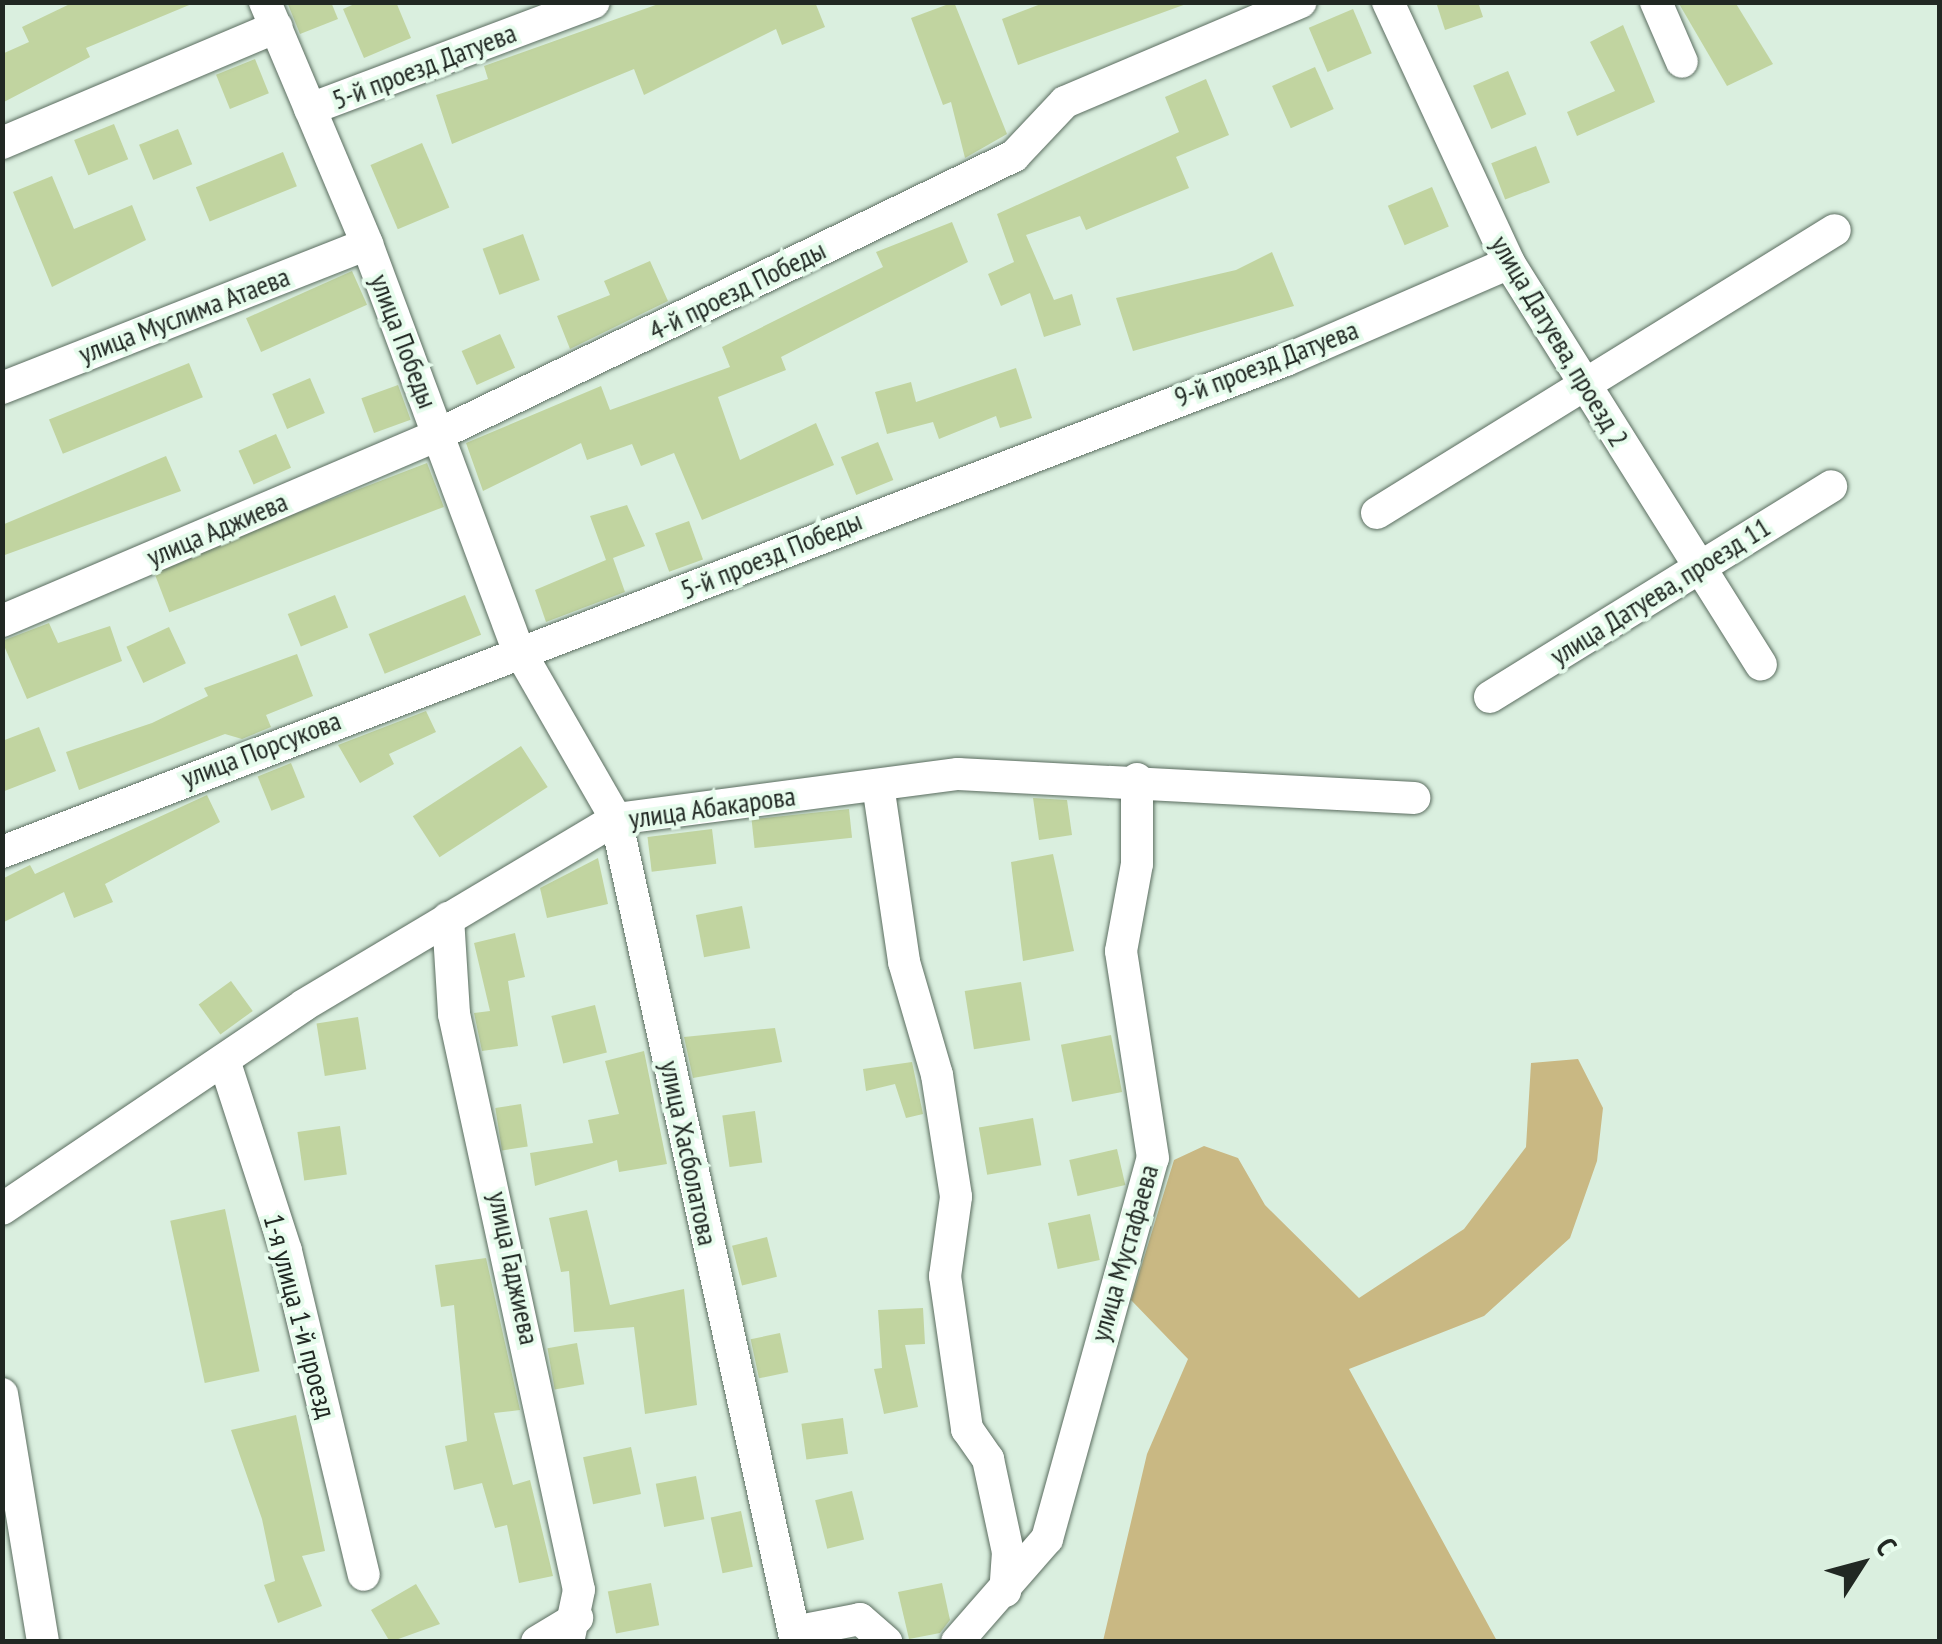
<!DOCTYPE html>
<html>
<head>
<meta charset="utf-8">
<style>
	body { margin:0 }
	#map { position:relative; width:1942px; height:1644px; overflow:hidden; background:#daefdf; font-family:"PT Sans Narrow",sans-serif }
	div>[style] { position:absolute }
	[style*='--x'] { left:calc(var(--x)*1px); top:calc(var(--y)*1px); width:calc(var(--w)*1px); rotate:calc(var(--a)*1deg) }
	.forest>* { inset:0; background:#c9b883 }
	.building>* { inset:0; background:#c1d4a0; transform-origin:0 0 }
	.roads { filter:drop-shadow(0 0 2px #5b6d60) drop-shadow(0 0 2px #5b6d60) }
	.minor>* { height:32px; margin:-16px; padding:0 16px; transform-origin:16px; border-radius:16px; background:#fff }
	span { translate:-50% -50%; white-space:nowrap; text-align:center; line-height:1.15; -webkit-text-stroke:8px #e7fced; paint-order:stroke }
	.street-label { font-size:28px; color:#212823 }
	.frame { position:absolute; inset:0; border:5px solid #212823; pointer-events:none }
	.north { position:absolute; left:1812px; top:1514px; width:100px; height:100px; -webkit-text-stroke:8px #e7fced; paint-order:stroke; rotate:54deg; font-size:28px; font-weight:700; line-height:40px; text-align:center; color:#212823 }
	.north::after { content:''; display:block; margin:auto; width:35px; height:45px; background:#212823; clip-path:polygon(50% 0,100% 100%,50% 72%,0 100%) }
</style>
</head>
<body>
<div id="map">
	<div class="forest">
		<i style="clip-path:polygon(1578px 1059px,1603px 1108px,1597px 1161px,1570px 1238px,1484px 1316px,1349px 1369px,1497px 1641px,1103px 1641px,1147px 1454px,1188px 1359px,1131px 1300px,1174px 1160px,1204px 1146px,1238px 1158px,1265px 1205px,1359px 1298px,1464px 1229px,1526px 1147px,1531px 1063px)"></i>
	</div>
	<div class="building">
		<i style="clip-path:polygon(74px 2px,194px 3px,86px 48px,90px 57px,2px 103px,2px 54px,29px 42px,22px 27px)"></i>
		<i style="clip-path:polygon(287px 2px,331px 2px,338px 19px,300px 34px)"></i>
		<i style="clip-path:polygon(359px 2px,396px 2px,411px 38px,364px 58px,343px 9px)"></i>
		<i style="clip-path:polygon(664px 2px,815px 2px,825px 27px,782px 45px,776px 29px,644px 95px,634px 69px,452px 144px,436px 95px,488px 79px,484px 66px)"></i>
		<i style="clip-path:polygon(954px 2px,1007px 134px,965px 158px,951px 102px,943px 105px,911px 18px)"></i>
		<i style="clip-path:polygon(1046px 2px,1188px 2px,1189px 3px,1018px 65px,1002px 19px)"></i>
		<i style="clip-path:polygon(1436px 2px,1478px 2px,1483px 17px,1445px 30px)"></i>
		<i style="clip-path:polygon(1678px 2px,1735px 2px,1773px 64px,1727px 86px)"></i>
		<i style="left:1353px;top:9px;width:48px;height:48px;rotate:67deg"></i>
		<i style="clip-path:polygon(1623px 25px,1655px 102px,1577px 136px,1567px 112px,1615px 91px,1590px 42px)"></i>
		<i style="left:255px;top:59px;width:37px;height:42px;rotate:68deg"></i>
		<i style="left:1315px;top:67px;width:46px;height:47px;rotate:66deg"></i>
		<i style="left:1508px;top:71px;width:47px;height:38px;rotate:67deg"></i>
		<i style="clip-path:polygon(1206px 79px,1229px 135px,1176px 157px,1189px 188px,1086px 230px,1080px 216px,1026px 235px,1054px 300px,1072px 294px,1081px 325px,1044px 337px,1030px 293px,1001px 306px,988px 274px,1014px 262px,997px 214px,1179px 132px,1165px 97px)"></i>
		<i style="left:114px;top:124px;width:38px;height:43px;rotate:68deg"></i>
		<i style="left:178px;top:129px;width:38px;height:42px;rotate:68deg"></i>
		<i style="left:422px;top:143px;width:70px;height:56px;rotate:67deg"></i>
		<i style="left:1536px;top:146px;width:39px;height:48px;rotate:69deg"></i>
		<i style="left:283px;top:152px;width:37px;height:94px;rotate:68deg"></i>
		<i style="clip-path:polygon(52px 176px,74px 229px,132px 205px,146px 240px,52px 287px,13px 192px)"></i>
		<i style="left:1432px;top:187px;width:43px;height:48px;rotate:67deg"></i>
		<i style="clip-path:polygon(952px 222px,968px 262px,781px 357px,786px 370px,718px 397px,740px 460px,816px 423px,834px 465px,702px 520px,674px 453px,641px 466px,632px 444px,587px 460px,581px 443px,483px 491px,466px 443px,601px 386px,610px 410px,730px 367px,722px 347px,883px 267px,876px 252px)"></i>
		<i style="left:523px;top:234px;width:49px;height:43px;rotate:70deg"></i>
		<i style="clip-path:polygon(1272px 252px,1294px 306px,1133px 351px,1116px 298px,1236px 270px)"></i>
		<i style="clip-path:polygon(650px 261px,668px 301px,570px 349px,557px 316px,610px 295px,604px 281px)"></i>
		<i style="left:352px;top:271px;width:37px;height:116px;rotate:66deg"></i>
		<i style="left:500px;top:334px;width:37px;height:42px;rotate:66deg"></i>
		<i style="left:189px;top:363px;width:37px;height:151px;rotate:68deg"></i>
		<i style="clip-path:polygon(1016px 368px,1032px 418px,1000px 428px,996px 416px,939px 439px,933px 422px,887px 434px,875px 392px,911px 382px,916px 402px)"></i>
		<i style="left:310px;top:378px;width:38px;height:41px;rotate:67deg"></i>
		<i style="left:398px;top:385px;width:37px;height:39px;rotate:70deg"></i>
		<i style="left:276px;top:434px;width:37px;height:41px;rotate:66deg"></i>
		<i style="left:878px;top:442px;width:41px;height:40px;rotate:68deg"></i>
		<i style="clip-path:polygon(166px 456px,181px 491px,2px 556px,2px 525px)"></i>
		<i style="left:427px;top:463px;width:47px;height:294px;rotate:69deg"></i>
		<i style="clip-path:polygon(627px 505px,645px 546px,613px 558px,625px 592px,546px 622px,535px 590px,606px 560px,590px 516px)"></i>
		<i style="left:689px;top:521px;width:41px;height:36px;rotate:70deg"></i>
		<i style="left:335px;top:595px;width:35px;height:51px;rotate:68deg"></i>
		<i style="left:465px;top:595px;width:43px;height:104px;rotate:68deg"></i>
		<i style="clip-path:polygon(49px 623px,58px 643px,110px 626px,122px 661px,27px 699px,2px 641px)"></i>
		<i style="left:169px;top:627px;width:40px;height:47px;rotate:65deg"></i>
		<i style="clip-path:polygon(297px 654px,313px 696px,266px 715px,271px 727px,242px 739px,225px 734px,79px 790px,66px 752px,152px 723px,208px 696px,204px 688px)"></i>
		<i style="clip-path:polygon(426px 711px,436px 732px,389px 754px,394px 764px,360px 783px,338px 745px)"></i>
		<i style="clip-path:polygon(39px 727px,56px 771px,2px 792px,2px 741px)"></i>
		<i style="left:521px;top:746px;width:49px;height:129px;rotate:57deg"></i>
		<i style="left:291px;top:763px;width:37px;height:36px;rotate:68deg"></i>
		<i style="clip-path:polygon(207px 795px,220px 822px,105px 884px,113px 902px,74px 918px,64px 892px,2px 923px,2px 879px,30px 865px,35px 874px)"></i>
		<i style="clip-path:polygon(1033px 798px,1067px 800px,1072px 835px,1039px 840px)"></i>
		<i style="left:849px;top:809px;width:29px;height:98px;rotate:84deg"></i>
		<i style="left:712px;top:829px;width:35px;height:65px;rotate:83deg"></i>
		<i style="clip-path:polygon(1053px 854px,1074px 951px,1023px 961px,1011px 862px)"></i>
		<i style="clip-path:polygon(598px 858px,608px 904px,547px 918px,540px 888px)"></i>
		<i style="left:742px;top:906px;width:43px;height:47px;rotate:79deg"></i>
		<i style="clip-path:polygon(515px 933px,525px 977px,508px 981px,518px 1046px,482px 1051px,474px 1013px,490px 1011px,474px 943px)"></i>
		<i style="left:231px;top:981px;width:37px;height:40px;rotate:54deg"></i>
		<i style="left:1021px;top:982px;width:59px;height:57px;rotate:81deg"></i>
		<i style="left:595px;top:1005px;width:49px;height:45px;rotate:76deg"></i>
		<i style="left:358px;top:1017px;width:53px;height:42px;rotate:81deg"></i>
		<i style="clip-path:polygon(775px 1028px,782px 1062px,693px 1078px,684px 1037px)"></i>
		<i style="left:1111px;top:1035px;width:58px;height:51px;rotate:79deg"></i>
		<i style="clip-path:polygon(644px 1051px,667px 1164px,619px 1172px,617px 1160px,535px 1186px,530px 1153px,593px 1143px,588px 1120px,619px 1114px,605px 1061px)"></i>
		<i style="clip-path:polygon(912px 1062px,923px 1114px,906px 1118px,895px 1084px,866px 1091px,863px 1069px)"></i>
		<i style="left:521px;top:1104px;width:43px;height:26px;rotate:81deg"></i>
		<i style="left:755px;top:1111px;width:52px;height:33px;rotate:82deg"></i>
		<i style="left:1033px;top:1118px;width:48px;height:55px;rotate:80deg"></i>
		<i style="left:340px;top:1126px;width:49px;height:43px;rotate:82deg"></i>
		<i style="left:1117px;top:1149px;width:37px;height:49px;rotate:77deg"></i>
		<i style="left:225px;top:1209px;width:166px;height:56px;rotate:78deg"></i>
		<i style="clip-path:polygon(587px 1210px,610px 1305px,684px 1289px,697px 1405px,645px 1414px,634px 1327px,574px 1332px,569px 1271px,561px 1272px,549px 1218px)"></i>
		<i style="left:1090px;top:1214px;width:47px;height:43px;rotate:78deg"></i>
		<i style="left:767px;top:1237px;width:41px;height:36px;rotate:76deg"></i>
		<i style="clip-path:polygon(486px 1258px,520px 1410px,494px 1413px,513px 1485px,530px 1480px,553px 1576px,519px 1583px,507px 1525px,495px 1528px,482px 1483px,454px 1490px,445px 1446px,467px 1441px,454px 1305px,441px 1307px,435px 1265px)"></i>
		<i style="clip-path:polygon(923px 1308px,925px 1344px,905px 1345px,918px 1407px,884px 1414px,874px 1369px,882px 1368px,878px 1310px)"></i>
		<i style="left:780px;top:1333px;width:40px;height:30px;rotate:78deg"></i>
		<i style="left:577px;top:1343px;width:42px;height:30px;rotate:80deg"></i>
		<i style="clip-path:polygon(296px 1415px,325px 1551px,302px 1556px,322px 1606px,278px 1623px,264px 1585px,275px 1581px,262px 1519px,231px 1430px)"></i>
		<i style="left:843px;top:1418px;width:36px;height:42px;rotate:82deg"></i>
		<i style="left:631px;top:1447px;width:48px;height:49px;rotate:78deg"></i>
		<i style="left:696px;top:1476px;width:44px;height:41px;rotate:79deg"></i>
		<i style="left:852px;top:1491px;width:50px;height:38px;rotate:76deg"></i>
		<i style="left:741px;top:1511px;width:57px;height:31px;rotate:78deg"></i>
		<i style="left:651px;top:1583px;width:43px;height:44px;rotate:79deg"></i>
		<i style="clip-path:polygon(942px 1583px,950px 1620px,940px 1633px,909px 1639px,898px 1592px)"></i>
		<i style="clip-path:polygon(416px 1584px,440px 1624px,390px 1642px,371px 1610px)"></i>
	</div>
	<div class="roads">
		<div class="minor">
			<i style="--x:265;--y:2;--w:263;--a:67.1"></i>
			<i style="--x:367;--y:244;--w:428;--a:69.6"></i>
			<i style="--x:516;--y:645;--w:201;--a:60.1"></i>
			<i style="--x:616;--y:819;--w:842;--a:77.66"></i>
			<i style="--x:1388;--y:2;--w:288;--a:65.1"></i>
			<i style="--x:1509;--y:263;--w:474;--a:57.9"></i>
			<i style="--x:1656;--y:2;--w:65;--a:66.6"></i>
			<i style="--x:310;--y:109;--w:303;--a:-20.6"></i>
			<i style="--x:2;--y:143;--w:298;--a:-22.9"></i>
			<i style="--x:2;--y:388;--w:392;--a:-21.5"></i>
			<i style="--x:1377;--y:513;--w:538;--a:-31.71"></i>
			<i style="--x:2;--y:621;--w:466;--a:-23.1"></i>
			<i style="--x:431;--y:438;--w:648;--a:-25.81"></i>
			<i style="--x:1014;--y:156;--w:74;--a:-46.6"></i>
			<i style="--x:1065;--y:102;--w:256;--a:-23"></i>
			<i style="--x:1490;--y:697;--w:401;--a:-31.7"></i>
			<i style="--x:878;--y:785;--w:179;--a:81.6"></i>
			<i style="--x:904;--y:962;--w:118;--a:73.7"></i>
			<i style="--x:937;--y:1075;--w:123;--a:81.1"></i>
			<i style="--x:956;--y:1197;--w:80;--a:97.9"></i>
			<i style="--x:945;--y:1276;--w:155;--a:81.8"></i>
			<i style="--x:967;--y:1429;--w:37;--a:55"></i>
			<i style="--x:988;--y:1459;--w:95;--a:77.9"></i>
			<i style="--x:1008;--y:1552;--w:39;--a:94"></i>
			<i style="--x:2;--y:852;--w:1375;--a:-20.97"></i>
			<i style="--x:1286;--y:360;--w:243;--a:-23.5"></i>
			<i style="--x:448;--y:918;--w:96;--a:86.4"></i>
			<i style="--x:454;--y:1014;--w:589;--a:77.76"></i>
			<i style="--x:579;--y:1590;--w:53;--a:101.9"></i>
			<i style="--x:224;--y:1060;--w:201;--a:72"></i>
			<i style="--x:286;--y:1251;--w:333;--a:76.5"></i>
			<i style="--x:2;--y:1209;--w:364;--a:-34"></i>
			<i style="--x:304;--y:1005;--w:363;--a:-30.8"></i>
			<i style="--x:616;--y:819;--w:345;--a:-7.5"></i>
			<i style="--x:958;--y:774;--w:457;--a:3"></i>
			<i style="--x:2;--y:1394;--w:251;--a:80.6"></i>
			<i style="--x:794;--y:1632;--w:67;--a:-11.1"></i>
			<i style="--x:860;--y:1619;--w:35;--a:41"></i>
			<i style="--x:537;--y:1642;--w:47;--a:-31"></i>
			<i style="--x:957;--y:1642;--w:137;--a:-48.9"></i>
			<i style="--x:1047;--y:1539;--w:395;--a:-74.5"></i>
			<i style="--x:1153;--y:1158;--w:209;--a:-98.8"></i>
			<i style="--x:1121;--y:951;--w:88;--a:-79.6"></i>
			<i style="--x:1137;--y:864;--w:85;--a:-90"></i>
		</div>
	</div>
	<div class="street-label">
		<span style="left:424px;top:66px;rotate:-21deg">5-й проезд Датуева</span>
		<span style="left:737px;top:290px;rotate:-26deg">4-й проезд Победы</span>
		<span style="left:184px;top:315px;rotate:-21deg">улица Муслима Атаева</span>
		<span style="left:404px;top:341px;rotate:69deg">улица Победы</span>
		<span style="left:1560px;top:341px;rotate:59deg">улица Датуева, проезд 2</span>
		<span style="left:1266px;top:363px;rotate:-21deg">9-й проезд Датуева</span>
		<span style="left:217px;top:529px;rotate:-23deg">улица Аджиева</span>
		<span style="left:771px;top:555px;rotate:-22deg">5-й проезд Победы</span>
		<span style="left:1660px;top:591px;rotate:-32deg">улица Датуева, проезд 11</span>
		<span style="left:261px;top:749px;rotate:-21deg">улица Порсукова</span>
		<span style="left:712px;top:807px;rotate:-8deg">улица Абакарова</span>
		<span style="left:689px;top:1153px;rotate:78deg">улица Хасболатова</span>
		<span style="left:1124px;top:1253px;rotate:-74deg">улица Мустафаева</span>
		<span style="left:514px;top:1268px;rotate:78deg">улица Гаджиева</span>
		<span style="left:300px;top:1316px;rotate:75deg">1-я улица 1-й проезд</span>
	</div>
	<div class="frame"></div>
	<div class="north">С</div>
</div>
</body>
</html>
